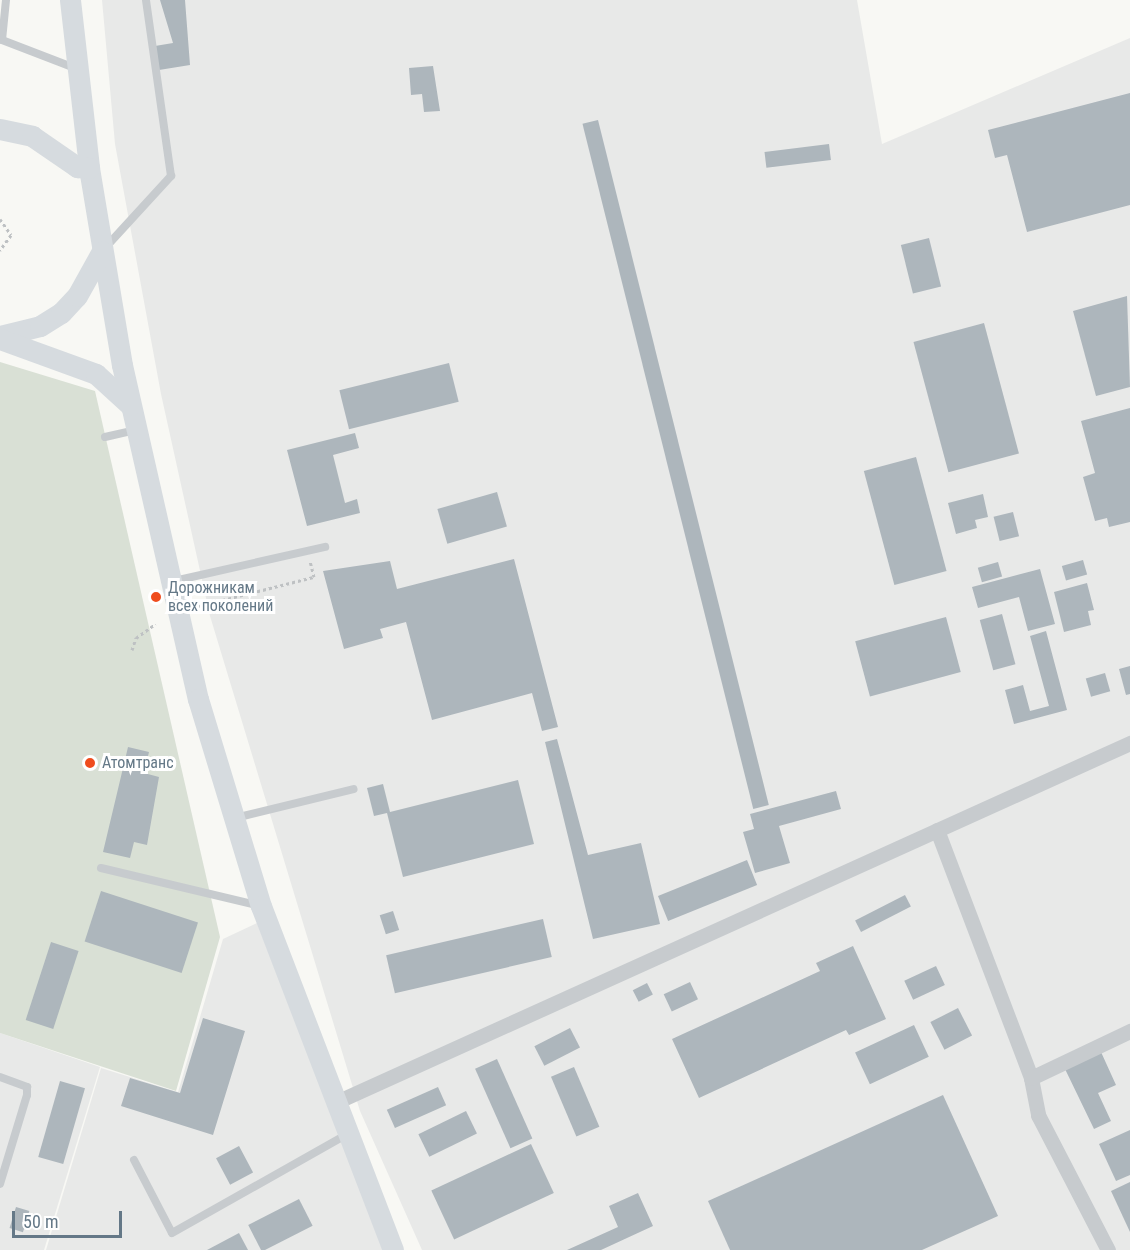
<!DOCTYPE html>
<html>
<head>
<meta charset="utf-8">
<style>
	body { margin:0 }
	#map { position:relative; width:1130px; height:1250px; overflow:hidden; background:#f8f8f4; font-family:"Roboto Condensed",sans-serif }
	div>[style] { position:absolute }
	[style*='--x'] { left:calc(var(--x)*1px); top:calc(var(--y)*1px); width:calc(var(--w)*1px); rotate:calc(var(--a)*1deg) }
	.built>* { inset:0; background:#e8e9e8 }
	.green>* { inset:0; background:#d9e0d5 }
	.building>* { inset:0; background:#adb6bc; transform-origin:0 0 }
	.path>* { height:3px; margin-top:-1.5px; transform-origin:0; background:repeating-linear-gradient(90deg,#bec1c3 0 3px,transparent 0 6px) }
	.lane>* { height:8px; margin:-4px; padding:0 4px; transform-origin:4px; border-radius:4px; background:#c7cbce }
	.street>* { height:15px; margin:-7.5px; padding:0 7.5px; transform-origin:7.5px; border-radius:7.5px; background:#c7cbce }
	.secondary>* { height:21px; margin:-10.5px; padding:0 10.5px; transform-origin:10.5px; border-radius:10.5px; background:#d6dbdf }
	.dots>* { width:16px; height:16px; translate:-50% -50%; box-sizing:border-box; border:3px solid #fff; border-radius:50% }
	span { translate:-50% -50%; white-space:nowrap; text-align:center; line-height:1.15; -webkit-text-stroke:6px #fff; paint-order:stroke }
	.poi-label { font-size:16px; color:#647887 }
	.left { translate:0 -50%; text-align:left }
	.scale { position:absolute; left:12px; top:1211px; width:110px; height:27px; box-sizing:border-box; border:3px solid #647887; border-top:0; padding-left:8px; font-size:18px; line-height:21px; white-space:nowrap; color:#647887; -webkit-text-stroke:4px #fff; paint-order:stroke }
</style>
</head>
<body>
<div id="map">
	<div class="built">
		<i style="clip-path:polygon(102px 0,857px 0,882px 144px,1130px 38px,1130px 1250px,422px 1250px,360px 1111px,210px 616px,161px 394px,115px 144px)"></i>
		<i style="clip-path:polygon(257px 923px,384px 1250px,46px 1250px,101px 1068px,178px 1092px,223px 939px)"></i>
		<i style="clip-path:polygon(0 1033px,100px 1067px,44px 1250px,0 1250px)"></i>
	</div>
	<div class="green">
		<i style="clip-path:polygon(0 362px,95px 391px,220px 937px,176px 1091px,0 1033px)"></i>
	</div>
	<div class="building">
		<i style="clip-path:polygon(160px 0,185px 0,190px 65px,159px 70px,155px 46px,173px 43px)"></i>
		<i style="clip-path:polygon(433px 66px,440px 111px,424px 112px,422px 94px,411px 95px,409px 68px)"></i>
		<i style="clip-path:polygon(1130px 93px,1130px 205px,1027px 232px,1007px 155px,995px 158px,988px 130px)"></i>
		<i style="left:598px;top:120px;width:706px;height:16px;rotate:76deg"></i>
		<i style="left:829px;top:144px;width:16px;height:65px;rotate:83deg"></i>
		<i style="left:929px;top:238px;width:50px;height:29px;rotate:76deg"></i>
		<i style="clip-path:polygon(1127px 296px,1130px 387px,1096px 396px,1073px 311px)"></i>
		<i style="left:984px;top:323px;width:135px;height:73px;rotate:75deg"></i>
		<i style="left:449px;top:363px;width:40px;height:113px;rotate:76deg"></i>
		<i style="clip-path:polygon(1130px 408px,1130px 522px,1109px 527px,1107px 518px,1095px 521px,1083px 477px,1095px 473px,1081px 421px)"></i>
		<i style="clip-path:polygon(355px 433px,359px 448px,333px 455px,345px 503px,357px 499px,360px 513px,307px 526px,287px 450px)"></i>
		<i style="left:916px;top:457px;width:118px;height:54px;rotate:75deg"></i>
		<i style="left:497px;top:492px;width:36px;height:62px;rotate:74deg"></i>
		<i style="clip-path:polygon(983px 494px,988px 517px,975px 520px,977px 528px,956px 534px,948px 503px)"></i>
		<i style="left:1013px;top:512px;width:25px;height:20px;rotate:76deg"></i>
		<i style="clip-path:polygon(514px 559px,558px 727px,542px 731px,532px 693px,432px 720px,406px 622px,380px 629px,383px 638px,344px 649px,323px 571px,390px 561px,397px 589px)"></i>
		<i style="left:1083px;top:560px;width:15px;height:22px;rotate:74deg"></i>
		<i style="left:998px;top:562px;width:15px;height:21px;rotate:74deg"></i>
		<i style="clip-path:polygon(1040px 569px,1055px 624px,1028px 631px,1019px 597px,978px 608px,972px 587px)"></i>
		<i style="clip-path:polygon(1087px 583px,1094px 610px,1088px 611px,1091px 625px,1064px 632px,1054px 592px)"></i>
		<i style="left:1002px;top:614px;width:52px;height:23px;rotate:75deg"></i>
		<i style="left:946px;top:617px;width:57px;height:94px;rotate:75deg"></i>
		<i style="clip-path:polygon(1046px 631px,1067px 710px,1014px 724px,1005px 690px,1023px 685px,1030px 711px,1049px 706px,1030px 636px)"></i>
		<i style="clip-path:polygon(1130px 666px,1130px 694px,1126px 695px,1119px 669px)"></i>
		<i style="left:1105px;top:673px;width:19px;height:20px;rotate:74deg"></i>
		<i style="clip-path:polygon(557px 739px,588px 855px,641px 843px,660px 924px,593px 939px,545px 742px)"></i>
		<i style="clip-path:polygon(128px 747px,149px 752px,144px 773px,159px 777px,147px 845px,134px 842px,130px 858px,103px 852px)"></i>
		<i style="clip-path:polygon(518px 780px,534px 844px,403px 877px,387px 813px,374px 816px,367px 788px,383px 784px,390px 812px)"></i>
		<i style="clip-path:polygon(836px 791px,841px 809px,779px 826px,790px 863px,755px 873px,743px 832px,754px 829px,750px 814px)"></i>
		<i style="left:747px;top:860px;width:27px;height:96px;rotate:68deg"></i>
		<i style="left:101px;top:891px;width:102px;height:53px;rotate:18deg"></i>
		<i style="left:905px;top:895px;width:13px;height:56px;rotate:63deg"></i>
		<i style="left:393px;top:911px;width:20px;height:14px;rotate:72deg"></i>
		<i style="left:543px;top:919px;width:39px;height:161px;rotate:77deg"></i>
		<i style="left:51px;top:942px;width:29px;height:82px;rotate:18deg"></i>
		<i style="clip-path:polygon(853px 946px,886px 1019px,849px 1035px,846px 1030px,699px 1098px,672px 1039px,820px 971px,816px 963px)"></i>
		<i style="left:936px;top:966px;width:21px;height:35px;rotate:65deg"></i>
		<i style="left:690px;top:982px;width:19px;height:29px;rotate:65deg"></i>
		<i style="left:647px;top:983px;width:13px;height:16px;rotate:63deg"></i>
		<i style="left:958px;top:1008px;width:31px;height:31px;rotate:63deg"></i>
		<i style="clip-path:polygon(203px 1018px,245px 1031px,213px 1135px,121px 1106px,130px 1078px,180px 1093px)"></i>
		<i style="left:914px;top:1025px;width:35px;height:65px;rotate:65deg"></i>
		<i style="left:570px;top:1028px;width:22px;height:40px;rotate:63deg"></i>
		<i style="clip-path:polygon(1101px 1052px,1116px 1085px,1098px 1093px,1111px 1121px,1094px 1129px,1065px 1069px)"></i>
		<i style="left:497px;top:1059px;width:87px;height:24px;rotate:66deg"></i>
		<i style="left:574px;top:1067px;width:65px;height:25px;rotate:67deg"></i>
		<i style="left:60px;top:1081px;width:26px;height:79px;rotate:16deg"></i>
		<i style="left:438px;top:1087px;width:20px;height:56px;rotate:66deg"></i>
		<i style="clip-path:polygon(943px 1095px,998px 1216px,922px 1250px,730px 1250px,708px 1201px)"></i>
		<i style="left:466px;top:1111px;width:25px;height:53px;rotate:64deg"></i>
		<i style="clip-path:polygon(1130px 1130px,1130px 1175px,1116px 1181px,1099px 1144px)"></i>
		<i style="left:531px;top:1144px;width:54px;height:110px;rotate:65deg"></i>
		<i style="left:239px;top:1146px;width:30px;height:26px;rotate:62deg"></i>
		<i style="clip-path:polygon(1130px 1182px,1130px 1232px,1111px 1191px)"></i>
		<i style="clip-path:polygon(638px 1193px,653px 1226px,601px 1250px,567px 1250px,618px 1227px,609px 1206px)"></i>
		<i style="left:299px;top:1199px;width:30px;height:57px;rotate:63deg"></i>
		<i style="left:16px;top:1207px;width:14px;height:22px;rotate:17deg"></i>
		<i style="clip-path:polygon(239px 1233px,248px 1250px,207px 1250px)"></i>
	</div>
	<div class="path">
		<i style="--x:0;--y:219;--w:19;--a:55"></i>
		<i style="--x:11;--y:235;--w:19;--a:126"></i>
		<i style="--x:199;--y:606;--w:119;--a:-14.2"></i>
		<i style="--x:314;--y:577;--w:16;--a:-104"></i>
		<i style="--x:132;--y:650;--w:13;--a:-72"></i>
		<i style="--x:136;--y:638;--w:24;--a:-36"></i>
	</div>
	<div class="lane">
		<i style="--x:6;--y:0;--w:40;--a:95.7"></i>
		<i style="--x:2;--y:40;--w:78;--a:21"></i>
		<i style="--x:105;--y:248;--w:98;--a:-47.5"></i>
		<i style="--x:171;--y:176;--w:178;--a:-98.1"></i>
		<i style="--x:105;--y:437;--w:31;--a:-13"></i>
		<i style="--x:174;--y:581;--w:155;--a:-12.7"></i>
		<i style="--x:235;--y:818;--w:122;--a:-13.7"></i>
		<i style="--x:101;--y:868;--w:163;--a:13.4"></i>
		<i style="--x:0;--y:1077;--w:29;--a:20"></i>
		<i style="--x:27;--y:1087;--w:8;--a:90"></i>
		<i style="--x:27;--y:1095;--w:93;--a:106.9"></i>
		<i style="--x:134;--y:1160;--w:82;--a:62.5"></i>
		<i style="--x:172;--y:1233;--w:200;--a:-29.4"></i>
	</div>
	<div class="street">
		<i style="--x:937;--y:830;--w:265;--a:69.2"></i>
		<i style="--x:1031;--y:1078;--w:38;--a:79"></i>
		<i style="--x:1038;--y:1115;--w:152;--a:62.6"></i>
		<i style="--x:1031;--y:1078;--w:110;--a:-25.4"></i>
		<i style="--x:334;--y:1103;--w:874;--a:-24.34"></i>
	</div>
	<div class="secondary">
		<i style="--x:70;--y:0;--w:169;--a:83.5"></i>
		<i style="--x:89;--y:168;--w:200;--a:80.5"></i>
		<i style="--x:122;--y:365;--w:343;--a:77.2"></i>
		<i style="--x:198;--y:699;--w:216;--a:73.1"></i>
		<i style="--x:261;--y:906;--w:368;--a:69"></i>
		<i style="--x:0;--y:129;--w:33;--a:12"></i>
		<i style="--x:32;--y:136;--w:55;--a:34.6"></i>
		<i style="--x:77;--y:167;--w:12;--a:5"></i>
		<i style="--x:0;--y:336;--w:41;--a:-14"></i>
		<i style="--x:40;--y:326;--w:25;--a:-32"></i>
		<i style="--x:61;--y:313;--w:23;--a:-47"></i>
		<i style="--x:77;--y:296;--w:51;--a:-60.9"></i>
		<i style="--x:0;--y:339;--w:102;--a:20"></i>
		<i style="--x:96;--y:374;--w:46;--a:42.4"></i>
	</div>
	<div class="dots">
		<i style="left:156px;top:597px;background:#ef4c1d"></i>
		<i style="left:90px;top:763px;background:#ef4c1d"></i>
	</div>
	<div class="poi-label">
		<span class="left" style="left:168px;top:597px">Дорожникам<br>всех поколений</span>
		<span class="left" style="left:102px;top:763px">Атомтранс</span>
	</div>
	<div class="scale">50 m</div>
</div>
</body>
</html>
